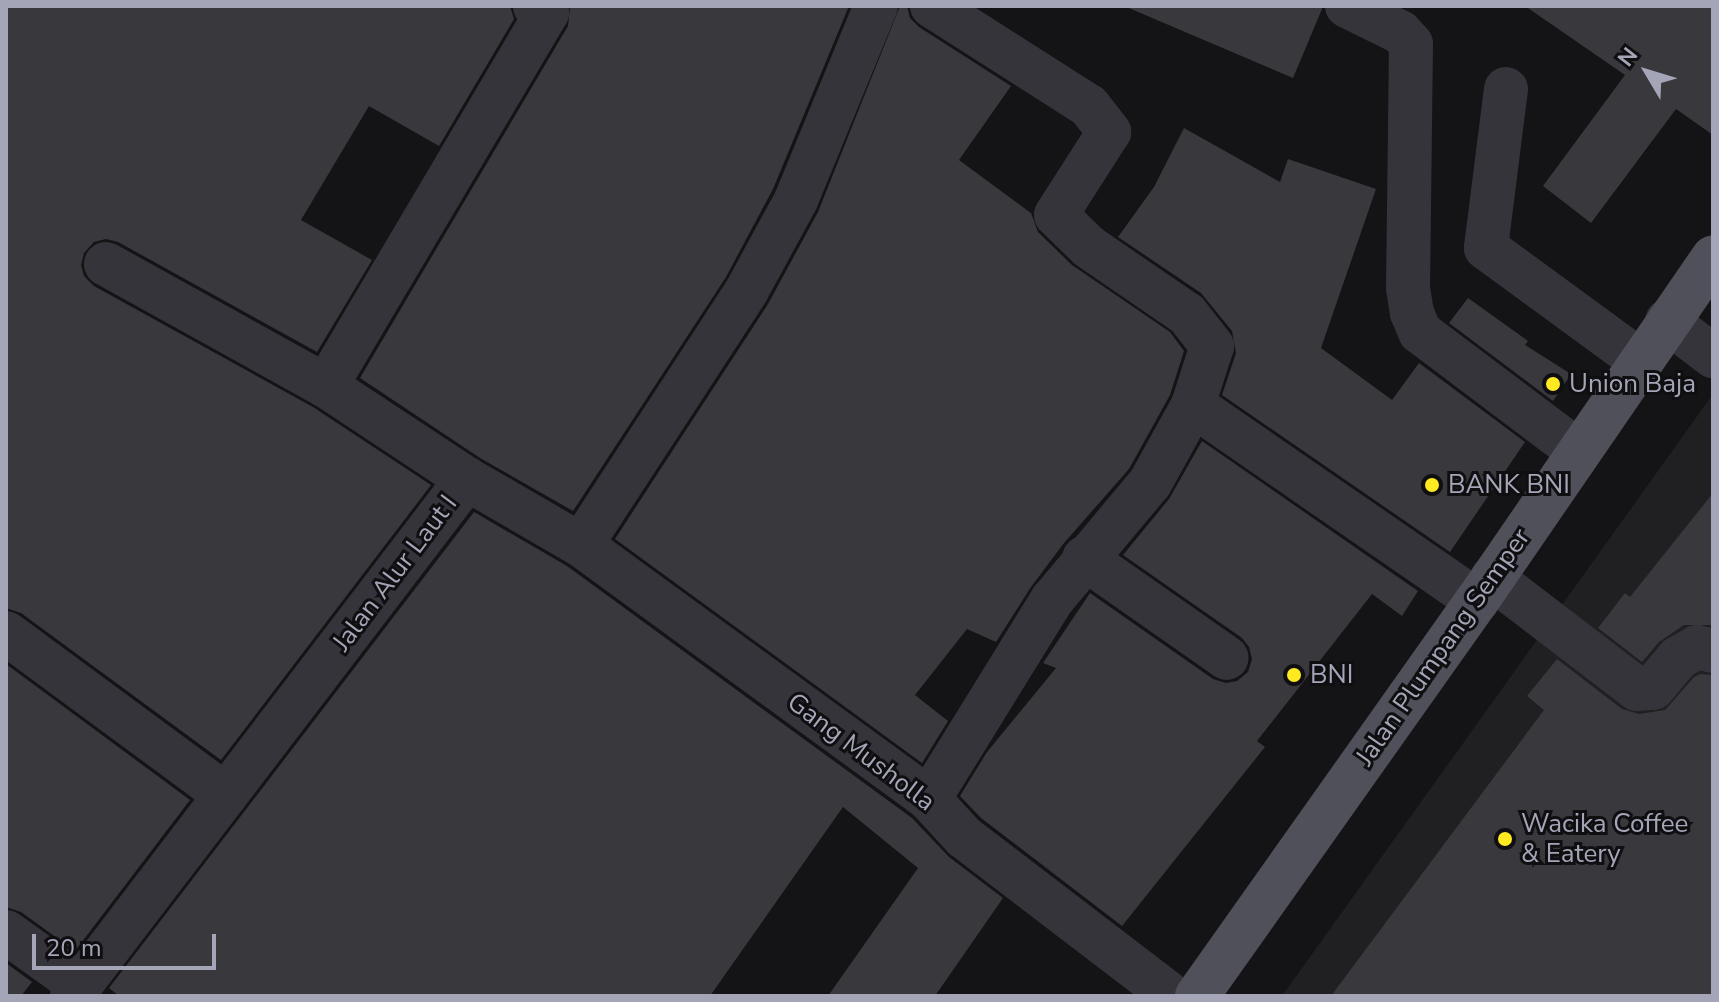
<!DOCTYPE html>
<html>
<head>
<meta charset="utf-8">
<style>
	body { margin:0 }
	#map { position:relative; width:1719px; height:1002px; overflow:hidden; background:#141315; font-family:"Nunito Sans",sans-serif }
	div>[style] { position:absolute }
	[style*='--x'] { left:calc(var(--x)*1px); top:calc(var(--y)*1px); width:calc(var(--w)*1px); rotate:calc(var(--a)*1deg) }
	.built>* { inset:0; background:#201f22 }
	.building>* { inset:0; background:#38383d }
	.minor>* { height:44px; margin:-22px; padding:0 22px; transform-origin:22px; border-radius:22px; background:#35343b }
	.major>* { height:44px; margin:-22px; padding:0 22px; transform-origin:22px; border-radius:22px; background:#50505a }
	.dots>* { width:22px; height:22px; translate:-50% -50%; box-sizing:border-box; border:4px solid #0f0e10; border-radius:50% }
	span { translate:-50% -50%; white-space:nowrap; text-align:center; line-height:1.15; -webkit-text-stroke:6px #0f0e10; paint-order:stroke }
	.poi-label { font-size:26px; color:#a4a5b7 }
	.left { translate:0 -50%; text-align:left }
	.street-label { font-size:26px; color:#a4a5b7 }
	.frame { position:absolute; inset:0; border:8px solid #a4a5b7; pointer-events:none }
	.north { position:absolute; left:1607px; top:32px; width:80px; height:80px; -webkit-text-stroke:6px #0f0e10; paint-order:stroke; rotate:308deg; font-size:22px; font-weight:700; line-height:32px; text-align:center; color:#a4a5b7 }
	.north::after { content:''; display:block; margin:auto; width:28px; height:36px; background:#a4a5b7; clip-path:polygon(50% 0,100% 100%,50% 72%,0 100%) }
	.scale { position:absolute; left:32px; top:934px; width:184px; height:36px; box-sizing:border-box; border:4px solid #a4a5b7; border-top:0; padding-left:10px; font-size:24px; line-height:28px; white-space:nowrap; color:#a4a5b7; -webkit-text-stroke:6px #0f0e10; paint-order:stroke }
</style>
</head>
<body>
<div id="map">
	<div class="built">
		<i style="clip-path:polygon(1713px 394px,1713px 996px,1282px 996px)"></i>
	</div>
	<div class="building">
		<i style="clip-path:polygon(6px 6px,510px 6px,514px 19px,439px 146px,369px 106px,301px 220px,372px 260px,317px 352px,118px 242px,106px 239px,94px 242px,84px 253px,81px 265px,84px 276px,94px 286px,313px 407px,431px 485px,221px 760px,21px 613px,6px 608px)"></i>
		<i style="clip-path:polygon(570px 6px,849px 6px,773px 189px,726px 277px,573px 511px,480px 458px,360px 378px,568px 26px)"></i>
		<i style="clip-path:polygon(900px 6px,907px 6px,910px 18px,919px 27px,1011px 86px,959px 160px,1031px 213px,1038px 232px,1072px 265px,1170px 332px,1184px 351px,1170px 395px,1129px 469px,1064px 543px,1031px 587px,996px 642px,967px 629px,915px 695px,948px 721px,922px 763px,615px 539px,768px 304px,818px 212px)"></i>
		<i style="clip-path:polygon(1124px 6px,1322px 6px,1322px 9px,1293px 78px)"></i>
		<i style="clip-path:polygon(1525px 6px,1713px 6px,1713px 135px,1676px 109px,1591px 223px,1543px 186px,1625px 75px)"></i>
		<i style="clip-path:polygon(1184px 128px,1280px 182px,1288px 159px,1376px 189px,1321px 348px,1392px 400px,1419px 363px,1525px 442px,1450px 552px,1222px 395px,1236px 353px,1232px 331px,1201px 293px,1118px 237px,1154px 187px)"></i>
		<i style="clip-path:polygon(1468px 298px,1528px 341px,1525px 345px,1571px 374px,1553px 401px,1449px 323px)"></i>
		<i style="clip-path:polygon(1202px 441px,1418px 591px,1402px 616px,1372px 594px,1257px 741px,1265px 747px,1122px 926px,981px 818px,960px 796px,987px 752px,1056px 668px,1043px 663px,1090px 593px,1213px 679px,1226px 683px,1237px 681px,1248px 672px,1252px 659px,1249px 647px,1242px 638px,1123px 555px,1169px 499px)"></i>
		<i style="clip-path:polygon(1713px 493px,1713px 625px,1684px 625px,1659px 642px,1642px 662px,1598px 628px,1625px 593px,1630px 597px)"></i>
		<i style="clip-path:polygon(474px 512px,567px 566px,912px 818px,949px 857px,1003px 898px,935px 996px,828px 996px,918px 868px,843px 807px,710px 996px,119px 996px,109px 988px)"></i>
		<i style="clip-path:polygon(1557px 659px,1622px 709px,1639px 714px,1665px 710px,1694px 677px,1701px 674px,1713px 675px,1713px 996px,1331px 996px,1544px 710px,1527px 696px)"></i>
		<i style="clip-path:polygon(6px 664px,190px 800px,75px 951px,21px 912px,6px 907px)"></i>
		<i style="clip-path:polygon(6px 963px,32px 982px,21px 996px,6px 996px)"></i>
	</div>
	<div class="minor">
		<i style="--x:932;--y:6;--w:186;--a:32.5"></i>
		<i style="--x:1089;--y:106;--w:33;--a:52"></i>
		<i style="--x:1109;--y:132;--w:98;--a:122.6"></i>
		<i style="--x:1056;--y:215;--w:46;--a:44.1"></i>
		<i style="--x:1089;--y:247;--w:119;--a:34.4"></i>
		<i style="--x:1187;--y:314;--w:41;--a:52"></i>
		<i style="--x:1212;--y:346;--w:62;--a:107.9"></i>
		<i style="--x:1347;--y:6;--w:59;--a:26.1"></i>
		<i style="--x:1400;--y:32;--w:16;--a:47"></i>
		<i style="--x:1411;--y:44;--w:244;--a:90.7"></i>
		<i style="--x:1408;--y:288;--w:25;--a:81"></i>
		<i style="--x:1412;--y:313;--w:21;--a:67"></i>
		<i style="--x:1420;--y:332;--w:198;--a:37"></i>
		<i style="--x:1506;--y:89;--w:160;--a:97.2"></i>
		<i style="--x:1486;--y:248;--w:193;--a:36.2"></i>
		<i style="--x:106;--y:264;--w:252;--a:29"></i>
		<i style="--x:326;--y:386;--w:169;--a:33.4"></i>
		<i style="--x:467;--y:479;--w:132;--a:30.1"></i>
		<i style="--x:581;--y:545;--w:304;--a:-56.9"></i>
		<i style="--x:747;--y:290;--w:102;--a:-61.4"></i>
		<i style="--x:796;--y:200;--w:210;--a:-67.6"></i>
		<i style="--x:1667;--y:321;--w:58;--a:37.3"></i>
		<i style="--x:326;--y:386;--w:434;--a:-59.4"></i>
		<i style="--x:547;--y:13;--w:14;--a:-150"></i>
		<i style="--x:581;--y:545;--w:431;--a:36.1"></i>
		<i style="--x:929;--y:799;--w:52;--a:47.4"></i>
		<i style="--x:964;--y:837;--w:262;--a:37.4"></i>
		<i style="--x:1084;--y:558;--w:174;--a:35"></i>
		<i style="--x:1492;--y:578;--w:183;--a:37.4"></i>
		<i style="--x:1637;--y:689;--w:16;--a:-4"></i>
		<i style="--x:1653;--y:688;--w:39;--a:-50"></i>
		<i style="--x:1678;--y:658;--w:22;--a:-30"></i>
		<i style="--x:1697;--y:647;--w:16;--a:14"></i>
		<i style="--x:6;--y:633;--w:273;--a:36.4"></i>
		<i style="--x:929;--y:799;--w:234;--a:-58.3"></i>
		<i style="--x:1052;--y:600;--w:153;--a:-50.1"></i>
		<i style="--x:1150;--y:483;--w:89;--a:-61.1"></i>
		<i style="--x:1193;--y:405;--w:345;--a:34.6"></i>
		<i style="--x:6;--y:932;--w:91;--a:35.6"></i>
		<i style="--x:72;--y:996;--w:651;--a:-52.62"></i>
	</div>
	<div class="major">
		<i style="--x:1197;--y:996;--w:484;--a:-54.7"></i>
		<i style="--x:1477;--y:601;--w:417;--a:-55.5"></i>
	</div>
	<div class="dots">
		<i style="left:1553px;top:384px;background:#ffea22"></i>
		<i style="left:1432px;top:485px;background:#ffea22"></i>
		<i style="left:1294px;top:675px;background:#ffea22"></i>
		<i style="left:1505px;top:839px;background:#ffea22"></i>
	</div>
	<div class="poi-label">
		<span class="left" style="left:1569px;top:384px">Union Baja</span>
		<span class="left" style="left:1448px;top:485px">BANK BNI</span>
		<span class="left" style="left:1310px;top:675px">BNI</span>
		<span class="left" style="left:1521px;top:839px">Wacika Coffee<br>&amp; Eatery</span>
	</div>
	<div class="street-label">
		<span style="left:395px;top:573px;rotate:-53deg">Jalan Alur Laut I</span>
		<span style="left:1443px;top:647px;rotate:-55deg">Jalan Plumpang Semper</span>
		<span style="left:861px;top:752px;rotate:37deg">Gang Musholla</span>
	</div>
	<div class="frame"></div>
	<div class="north">N</div>
	<div class="scale">20 m</div>
</div>
</body>
</html>
